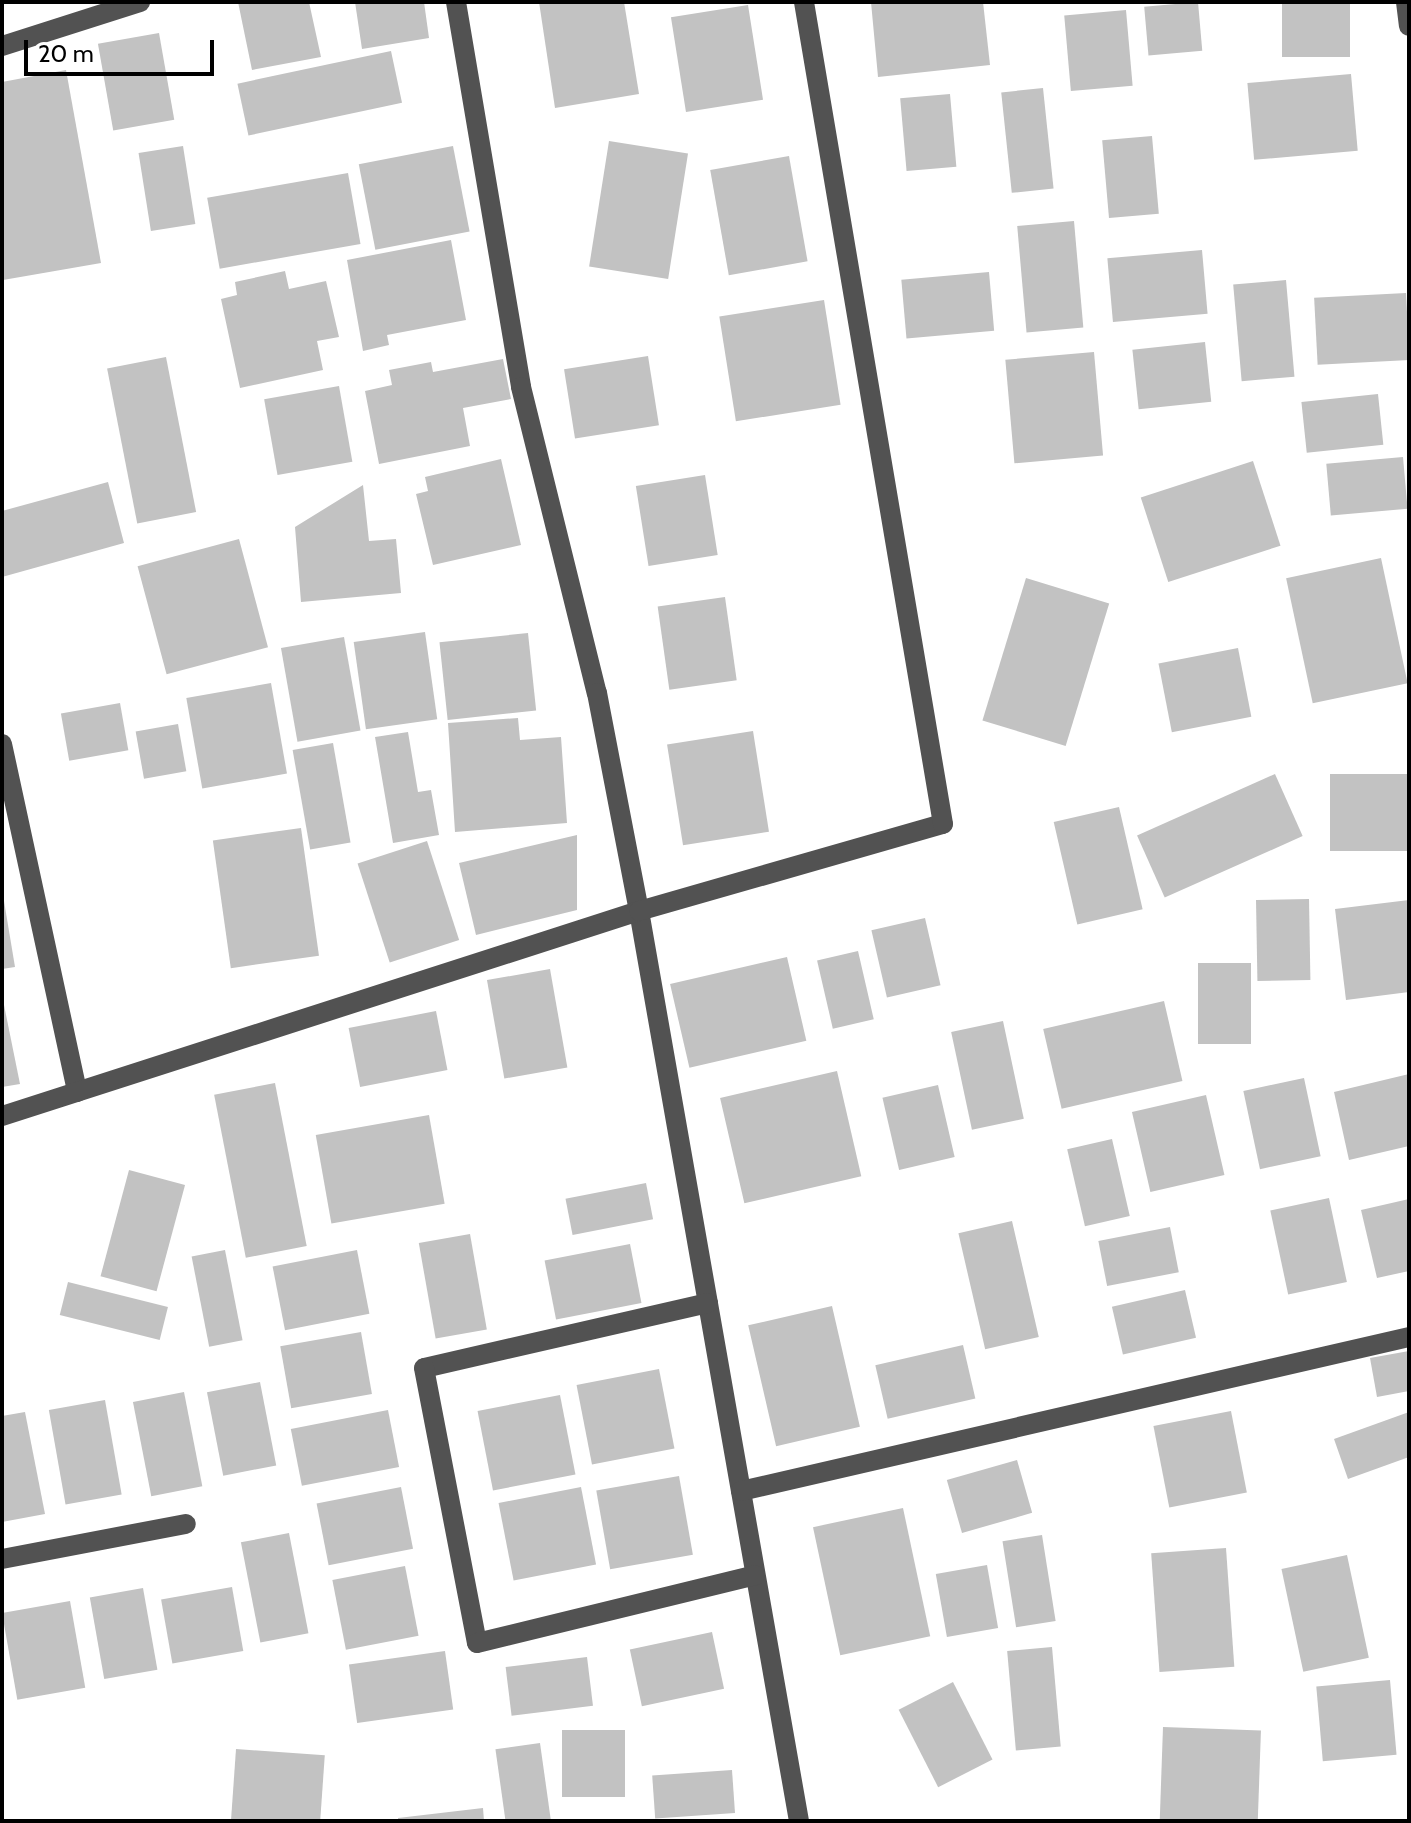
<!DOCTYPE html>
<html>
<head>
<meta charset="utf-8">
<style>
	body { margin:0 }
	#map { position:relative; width:1411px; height:1823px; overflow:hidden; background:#fff; font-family:Cabin,sans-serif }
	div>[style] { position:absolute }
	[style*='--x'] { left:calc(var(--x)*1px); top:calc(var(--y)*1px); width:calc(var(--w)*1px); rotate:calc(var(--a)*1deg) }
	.building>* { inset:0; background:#c2c2c2; transform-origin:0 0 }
	.minor>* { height:20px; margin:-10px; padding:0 10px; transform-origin:10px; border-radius:10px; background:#525252 }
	span { translate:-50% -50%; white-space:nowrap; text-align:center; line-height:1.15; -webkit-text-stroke:7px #fff; paint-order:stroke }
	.frame { position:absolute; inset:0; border:4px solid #000; pointer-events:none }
	.scale { position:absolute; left:24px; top:40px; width:190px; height:36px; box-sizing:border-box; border:4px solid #000; border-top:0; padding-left:10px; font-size:24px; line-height:28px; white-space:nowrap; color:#000; -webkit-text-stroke:6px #fff; paint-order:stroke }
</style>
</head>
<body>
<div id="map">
	<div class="building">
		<i style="clip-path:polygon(238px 2px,309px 2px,321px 57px,252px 70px)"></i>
		<i style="clip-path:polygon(355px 2px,424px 2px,429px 38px,362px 49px)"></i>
		<i style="clip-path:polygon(539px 2px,624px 2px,639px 94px,555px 108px)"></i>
		<i style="clip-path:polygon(871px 2px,983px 2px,990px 65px,878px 77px)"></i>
		<i style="left:1198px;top:2px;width:49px;height:54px;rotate:85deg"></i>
		<i style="left:1282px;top:2px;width:68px;height:55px"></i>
		<i style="left:748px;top:5px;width:96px;height:78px;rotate:81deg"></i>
		<i style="left:1126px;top:10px;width:76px;height:62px;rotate:85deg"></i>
		<i style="left:159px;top:33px;width:88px;height:62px;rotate:80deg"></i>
		<i style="left:391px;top:51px;width:53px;height:157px;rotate:78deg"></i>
		<i style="clip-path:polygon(66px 70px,101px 263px,3px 280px,2px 82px)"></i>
		<i style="left:1351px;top:74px;width:77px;height:104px;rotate:85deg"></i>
		<i style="left:1043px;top:88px;width:101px;height:42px;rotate:84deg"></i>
		<i style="left:950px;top:94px;width:73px;height:50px;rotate:85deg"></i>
		<i style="left:1152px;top:136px;width:78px;height:50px;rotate:85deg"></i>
		<i style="left:609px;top:141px;width:80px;height:127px;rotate:9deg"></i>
		<i style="left:183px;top:146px;width:79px;height:45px;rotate:81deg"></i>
		<i style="left:453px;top:146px;width:87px;height:96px;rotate:79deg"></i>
		<i style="left:789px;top:156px;width:107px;height:80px;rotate:80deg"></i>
		<i style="left:348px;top:173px;width:72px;height:143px;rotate:80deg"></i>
		<i style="left:1074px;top:221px;width:107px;height:57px;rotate:85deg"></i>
		<i style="clip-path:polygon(451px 240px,466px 320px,387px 335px,389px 345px,363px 351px,347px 260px)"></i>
		<i style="left:1202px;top:250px;width:64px;height:95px;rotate:85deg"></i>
		<i style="clip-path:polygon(285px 271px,289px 289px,326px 281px,339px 337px,317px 341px,323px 370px,240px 388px,221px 299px,237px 295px,235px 282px)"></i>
		<i style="left:989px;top:272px;width:59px;height:88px;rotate:85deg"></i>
		<i style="left:1286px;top:280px;width:97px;height:53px;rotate:85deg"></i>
		<i style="left:1406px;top:293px;width:67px;height:92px;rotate:87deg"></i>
		<i style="left:824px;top:300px;width:106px;height:106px;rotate:81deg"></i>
		<i style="left:1205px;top:342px;width:60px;height:73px;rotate:84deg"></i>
		<i style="left:1094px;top:352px;width:104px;height:89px;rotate:85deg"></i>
		<i style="left:648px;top:356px;width:70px;height:85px;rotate:81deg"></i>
		<i style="left:166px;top:357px;width:158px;height:60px;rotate:79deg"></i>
		<i style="clip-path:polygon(503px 359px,511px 399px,463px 408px,470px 446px,379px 464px,365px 391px,392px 385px,389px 370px,431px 362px,433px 372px)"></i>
		<i style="left:339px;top:386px;width:77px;height:76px;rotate:80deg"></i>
		<i style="left:1378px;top:394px;width:51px;height:77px;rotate:84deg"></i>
		<i style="left:1403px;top:457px;width:52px;height:77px;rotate:85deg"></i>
		<i style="clip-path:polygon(501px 459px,521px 545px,433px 565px,416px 494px,428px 491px,425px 477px)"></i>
		<i style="left:1253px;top:461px;width:89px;height:118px;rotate:72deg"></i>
		<i style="left:705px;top:475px;width:81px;height:70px;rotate:81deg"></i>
		<i style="clip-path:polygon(108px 482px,124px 543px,2px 577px,2px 511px)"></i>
		<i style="clip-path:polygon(363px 485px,369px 541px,396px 539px,401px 593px,301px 602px,295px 527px)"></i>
		<i style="left:239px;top:539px;width:112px;height:105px;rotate:75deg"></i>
		<i style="left:1381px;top:558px;width:128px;height:97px;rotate:78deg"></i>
		<i style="left:1026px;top:578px;width:87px;height:149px;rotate:17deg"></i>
		<i style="left:725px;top:597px;width:84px;height:68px;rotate:82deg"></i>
		<i style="left:425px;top:632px;width:88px;height:72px;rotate:82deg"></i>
		<i style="left:528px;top:633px;width:78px;height:89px;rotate:84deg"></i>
		<i style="left:344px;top:637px;width:95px;height:64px;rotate:80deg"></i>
		<i style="left:1238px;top:648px;width:70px;height:81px;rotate:79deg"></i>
		<i style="left:271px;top:683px;width:92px;height:86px;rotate:80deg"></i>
		<i style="left:120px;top:703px;width:48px;height:60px;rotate:80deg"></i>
		<i style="clip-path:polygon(518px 718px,520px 740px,561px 737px,567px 823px,455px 832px,448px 723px)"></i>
		<i style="left:178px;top:724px;width:48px;height:43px;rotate:80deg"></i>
		<i style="left:753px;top:731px;width:102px;height:87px;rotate:81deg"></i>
		<i style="clip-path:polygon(408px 732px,418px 792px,431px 790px,439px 835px,393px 843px,375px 737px)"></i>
		<i style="left:333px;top:743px;width:101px;height:41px;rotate:80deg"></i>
		<i style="left:1275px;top:774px;width:68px;height:151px;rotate:66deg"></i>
		<i style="left:1409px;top:774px;width:77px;height:79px;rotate:90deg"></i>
		<i style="left:1119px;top:807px;width:105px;height:67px;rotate:77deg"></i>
		<i style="left:301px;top:828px;width:129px;height:89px;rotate:82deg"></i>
		<i style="clip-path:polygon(577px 835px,577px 910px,476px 935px,459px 863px)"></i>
		<i style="left:427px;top:841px;width:104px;height:73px;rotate:72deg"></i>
		<i style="left:1309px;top:899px;width:81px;height:53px;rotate:89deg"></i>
		<i style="clip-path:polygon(1409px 900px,1409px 992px,1346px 1000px,1335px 909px)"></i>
		<i style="clip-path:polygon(4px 901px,15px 967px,2px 969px,2px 902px)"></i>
		<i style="left:925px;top:918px;width:69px;height:55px;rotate:77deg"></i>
		<i style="left:858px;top:951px;width:70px;height:42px;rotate:77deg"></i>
		<i style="left:787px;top:957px;width:86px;height:120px;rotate:77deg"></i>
		<i style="left:1198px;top:963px;width:53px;height:81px"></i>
		<i style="left:550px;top:969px;width:100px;height:64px;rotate:80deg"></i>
		<i style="clip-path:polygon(2px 995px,20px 1084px,2px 1087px)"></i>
		<i style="left:1164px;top:1001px;width:82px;height:124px;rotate:77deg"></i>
		<i style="left:436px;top:1011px;width:60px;height:89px;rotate:79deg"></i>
		<i style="left:1003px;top:1021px;width:100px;height:53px;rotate:78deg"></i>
		<i style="left:837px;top:1071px;width:108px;height:120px;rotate:77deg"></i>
		<i style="clip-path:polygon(1409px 1074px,1409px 1146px,1349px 1160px,1334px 1092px)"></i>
		<i style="left:1304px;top:1078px;width:80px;height:62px;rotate:78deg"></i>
		<i style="left:275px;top:1083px;width:166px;height:62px;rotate:79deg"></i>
		<i style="left:938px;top:1085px;width:74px;height:57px;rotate:77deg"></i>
		<i style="left:1206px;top:1095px;width:82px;height:76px;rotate:77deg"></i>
		<i style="left:429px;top:1115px;width:90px;height:115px;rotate:80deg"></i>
		<i style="left:1112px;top:1139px;width:79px;height:46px;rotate:77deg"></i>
		<i style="left:129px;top:1170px;width:58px;height:110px;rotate:15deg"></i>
		<i style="left:646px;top:1183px;width:37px;height:82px;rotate:79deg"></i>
		<i style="left:1329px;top:1198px;width:86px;height:60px;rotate:78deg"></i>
		<i style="clip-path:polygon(1409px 1199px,1409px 1271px,1377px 1278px,1361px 1210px)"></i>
		<i style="left:1012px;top:1221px;width:119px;height:55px;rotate:77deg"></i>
		<i style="left:1170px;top:1227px;width:46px;height:73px;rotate:79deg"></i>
		<i style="left:470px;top:1234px;width:97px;height:52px;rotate:80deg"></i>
		<i style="left:630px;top:1244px;width:60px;height:87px;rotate:79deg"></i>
		<i style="left:225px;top:1250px;width:92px;height:34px;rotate:79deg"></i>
		<i style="left:357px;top:1250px;width:65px;height:86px;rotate:79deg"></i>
		<i style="left:68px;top:1282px;width:103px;height:34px;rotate:14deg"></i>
		<i style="left:1185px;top:1290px;width:49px;height:75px;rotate:77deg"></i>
		<i style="left:832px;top:1306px;width:124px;height:86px;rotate:77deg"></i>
		<i style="left:361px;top:1332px;width:63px;height:82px;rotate:80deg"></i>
		<i style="left:963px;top:1345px;width:55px;height:90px;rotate:77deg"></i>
		<i style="clip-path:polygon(1409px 1351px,1409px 1391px,1377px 1397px,1370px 1358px)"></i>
		<i style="left:659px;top:1369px;width:81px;height:84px;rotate:79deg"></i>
		<i style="left:260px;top:1382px;width:85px;height:54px;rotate:79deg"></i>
		<i style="left:184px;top:1392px;width:96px;height:52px;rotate:79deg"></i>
		<i style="left:560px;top:1395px;width:81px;height:84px;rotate:79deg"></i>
		<i style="left:105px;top:1400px;width:96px;height:57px;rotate:80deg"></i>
		<i style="left:388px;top:1410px;width:58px;height:99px;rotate:79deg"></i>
		<i style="left:1231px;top:1411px;width:83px;height:79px;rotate:79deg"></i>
		<i style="clip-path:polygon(25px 1412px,45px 1514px,2px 1522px,2px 1416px)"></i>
		<i style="clip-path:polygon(1409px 1412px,1409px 1457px,1348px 1479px,1334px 1439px)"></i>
		<i style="left:1017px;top:1460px;width:55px;height:73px;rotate:74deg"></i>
		<i style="left:679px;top:1476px;width:80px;height:84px;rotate:80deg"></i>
		<i style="left:401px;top:1487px;width:63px;height:86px;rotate:79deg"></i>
		<i style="left:581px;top:1487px;width:79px;height:84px;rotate:79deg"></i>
		<i style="left:903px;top:1508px;width:131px;height:92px;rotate:78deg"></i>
		<i style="left:289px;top:1533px;width:102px;height:49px;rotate:79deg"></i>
		<i style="left:1042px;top:1535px;width:87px;height:40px;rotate:81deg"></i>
		<i style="left:1226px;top:1548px;width:119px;height:75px;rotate:86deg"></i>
		<i style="left:1347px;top:1555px;width:105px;height:67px;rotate:78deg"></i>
		<i style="left:987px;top:1565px;width:64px;height:52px;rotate:80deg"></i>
		<i style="left:405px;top:1566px;width:71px;height:74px;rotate:79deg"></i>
		<i style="left:232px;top:1587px;width:65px;height:72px;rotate:80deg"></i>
		<i style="left:143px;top:1588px;width:83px;height:54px;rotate:80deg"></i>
		<i style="left:70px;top:1601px;width:88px;height:69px;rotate:80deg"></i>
		<i style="left:712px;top:1632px;width:58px;height:84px;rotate:78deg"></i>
		<i style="left:1052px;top:1647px;width:100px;height:45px;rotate:85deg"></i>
		<i style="left:445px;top:1651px;width:59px;height:97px;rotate:82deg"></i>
		<i style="left:587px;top:1657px;width:49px;height:82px;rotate:83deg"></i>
		<i style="left:1390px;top:1680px;width:75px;height:74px;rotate:85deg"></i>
		<i style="left:953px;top:1682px;width:87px;height:61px;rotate:63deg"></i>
		<i style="left:1163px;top:1727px;width:98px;height:94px;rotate:2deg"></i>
		<i style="left:562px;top:1730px;width:63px;height:67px"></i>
		<i style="left:540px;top:1743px;width:79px;height:45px;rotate:82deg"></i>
		<i style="left:236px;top:1749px;width:89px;height:72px;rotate:4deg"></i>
		<i style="left:732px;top:1770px;width:43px;height:80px;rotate:86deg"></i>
		<i style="clip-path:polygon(483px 1808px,484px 1821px,398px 1821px,398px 1818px)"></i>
	</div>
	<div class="minor">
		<i style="--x:456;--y:2;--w:390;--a:80.4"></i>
		<i style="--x:521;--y:387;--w:315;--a:76.1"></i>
		<i style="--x:597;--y:693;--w:222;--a:79.1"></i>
		<i style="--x:639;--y:911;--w:924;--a:80.03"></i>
		<i style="--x:1406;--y:2;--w:24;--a:83"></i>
		<i style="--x:2;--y:46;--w:145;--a:-17.7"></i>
		<i style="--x:2;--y:744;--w:356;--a:77.8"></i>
		<i style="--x:2;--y:1116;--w:669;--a:-17.84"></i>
		<i style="--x:639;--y:911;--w:316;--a:-16"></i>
		<i style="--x:943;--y:824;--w:834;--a:-99.6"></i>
		<i style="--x:708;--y:1303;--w:291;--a:167.1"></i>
		<i style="--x:424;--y:1368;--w:280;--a:79.1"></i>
		<i style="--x:477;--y:1643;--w:286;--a:-13.7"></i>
		<i style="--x:741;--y:1491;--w:686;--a:-12.98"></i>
		<i style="--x:2;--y:1559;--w:187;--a:-10.8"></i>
	</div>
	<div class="frame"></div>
	<div class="scale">20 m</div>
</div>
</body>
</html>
